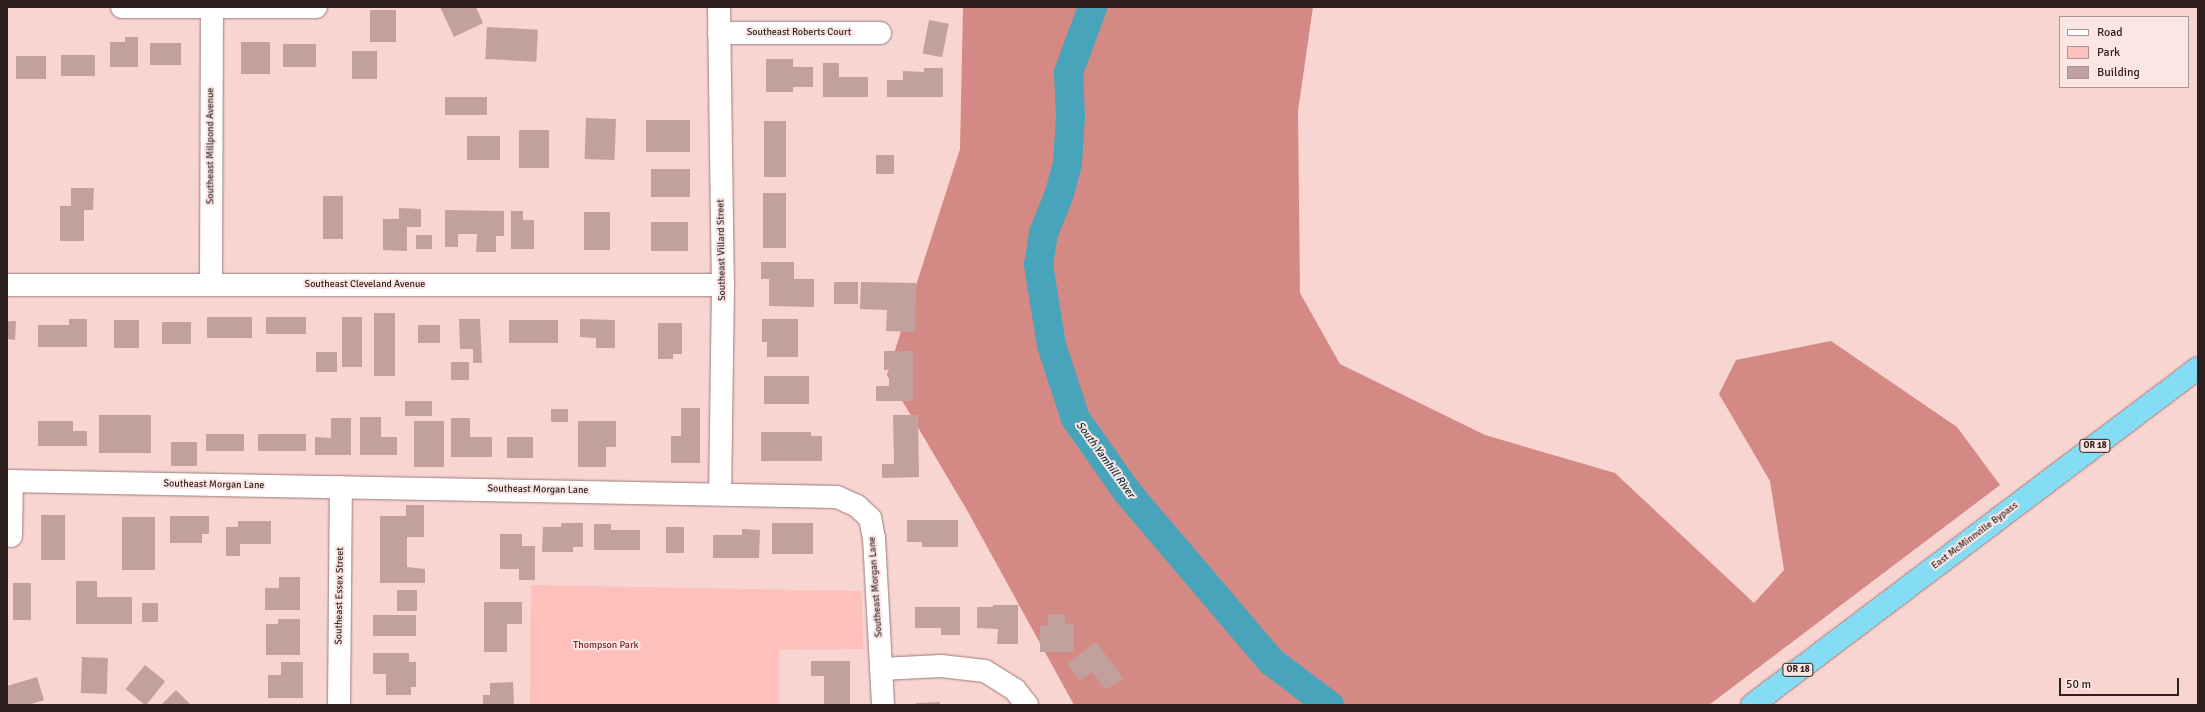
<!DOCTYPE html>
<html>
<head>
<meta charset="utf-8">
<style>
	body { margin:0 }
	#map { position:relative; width:2205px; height:712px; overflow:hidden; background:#f9d5d2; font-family:Signika,sans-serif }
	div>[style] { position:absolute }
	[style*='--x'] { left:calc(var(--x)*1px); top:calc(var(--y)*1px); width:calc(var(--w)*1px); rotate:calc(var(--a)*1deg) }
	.green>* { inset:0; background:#fdc0ba }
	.forest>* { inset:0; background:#d48984 }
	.river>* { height:29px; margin:-14.5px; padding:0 14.5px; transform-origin:14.5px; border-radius:14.5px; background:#48a4ba }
	.building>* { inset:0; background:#c2a09d; transform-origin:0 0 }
	.roads { filter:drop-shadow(0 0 1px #9b7b78) drop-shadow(0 0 1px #9b7b78) }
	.minor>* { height:22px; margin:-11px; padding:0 11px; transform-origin:11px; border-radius:11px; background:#fff }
	.highway>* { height:22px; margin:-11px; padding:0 11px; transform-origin:11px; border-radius:11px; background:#84ddf5 }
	span { translate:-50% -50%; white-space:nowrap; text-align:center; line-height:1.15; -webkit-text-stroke:4px #fce6e4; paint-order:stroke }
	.shield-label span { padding:1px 3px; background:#fce6e4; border:1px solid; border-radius:3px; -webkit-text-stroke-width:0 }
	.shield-label { font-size:9px; color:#2c1f1e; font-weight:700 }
	.street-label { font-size:10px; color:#2c1f1e }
	.park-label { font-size:10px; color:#771f20 }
	.water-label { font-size:11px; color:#0a3640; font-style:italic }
	.frame { position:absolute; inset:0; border:8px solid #2c1f1e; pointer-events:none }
	.legend { position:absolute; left:2059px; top:16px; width:130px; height:72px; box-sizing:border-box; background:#fce6e4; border:1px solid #a99695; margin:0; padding:5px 7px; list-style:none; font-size:12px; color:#2c1f1e }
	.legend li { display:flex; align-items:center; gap:8px; height:20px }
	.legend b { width:20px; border:1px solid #a99695 }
	.scale { position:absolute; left:2059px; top:678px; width:120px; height:18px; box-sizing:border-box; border:2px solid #2c1f1e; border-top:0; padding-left:5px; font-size:12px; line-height:14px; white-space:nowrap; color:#2c1f1e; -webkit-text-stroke:3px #fce6e4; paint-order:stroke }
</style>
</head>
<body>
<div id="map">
	<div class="green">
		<i style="clip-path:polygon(531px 585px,862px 591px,863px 649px,779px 650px,779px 705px,530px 705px)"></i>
	</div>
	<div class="forest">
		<i style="clip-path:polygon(963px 7px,1313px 7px,1298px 111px,1300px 293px,1340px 364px,1485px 435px,1615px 473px,1754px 603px,1784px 570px,1770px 481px,1719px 394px,1736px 360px,1831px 341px,1957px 427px,2000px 485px,1709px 705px,1074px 705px,968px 512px,887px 375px,960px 149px)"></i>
	</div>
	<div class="river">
		<i style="--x:1092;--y:7;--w:69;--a:110.3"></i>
		<i style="--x:1068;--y:72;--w:44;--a:87.4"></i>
		<i style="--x:1070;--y:116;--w:47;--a:93.7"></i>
		<i style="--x:1067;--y:163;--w:31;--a:105"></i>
		<i style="--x:1059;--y:193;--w:43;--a:111.8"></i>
		<i style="--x:1043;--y:233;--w:31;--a:99"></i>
		<i style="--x:1038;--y:264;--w:82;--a:80.9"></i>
		<i style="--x:1051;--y:345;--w:77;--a:71.8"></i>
		<i style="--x:1075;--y:418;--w:90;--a:54.9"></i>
		<i style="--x:1127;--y:492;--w:222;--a:49.6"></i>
		<i style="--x:1271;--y:661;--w:73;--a:37.2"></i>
	</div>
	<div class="building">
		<i style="clip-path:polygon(440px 7px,476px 7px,483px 23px,454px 37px)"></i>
		<i style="left:370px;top:10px;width:26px;height:32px"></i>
		<i style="left:929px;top:20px;width:20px;height:34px;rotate:11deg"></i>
		<i style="left:487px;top:27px;width:51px;height:32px;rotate:3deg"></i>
		<i style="clip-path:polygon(125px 37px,138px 37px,138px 67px,110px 67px,110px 42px,125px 42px)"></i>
		<i style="left:241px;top:42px;width:29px;height:32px"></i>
		<i style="left:150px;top:43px;width:31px;height:22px"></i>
		<i style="left:283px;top:44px;width:33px;height:23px"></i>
		<i style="left:352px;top:51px;width:25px;height:28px"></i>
		<i style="left:61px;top:55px;width:34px;height:21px"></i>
		<i style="left:16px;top:56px;width:30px;height:23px"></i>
		<i style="clip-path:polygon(766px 59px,793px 59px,793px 67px,813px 67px,813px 87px,793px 87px,793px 92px,766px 92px)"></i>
		<i style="clip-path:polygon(823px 63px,839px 63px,839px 77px,868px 77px,868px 97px,823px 97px)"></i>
		<i style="clip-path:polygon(924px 68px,943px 68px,943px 97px,887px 97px,887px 80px,903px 80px,903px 71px,924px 72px)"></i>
		<i style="left:445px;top:97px;width:42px;height:18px"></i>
		<i style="left:586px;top:118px;width:30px;height:41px;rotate:2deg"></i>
		<i style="left:646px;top:120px;width:44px;height:32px"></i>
		<i style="left:764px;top:121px;width:22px;height:56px"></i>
		<i style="left:519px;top:130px;width:30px;height:38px"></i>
		<i style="left:467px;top:136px;width:33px;height:24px"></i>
		<i style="left:876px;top:155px;width:18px;height:19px"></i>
		<i style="left:651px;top:169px;width:39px;height:28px"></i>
		<i style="clip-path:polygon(71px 188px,94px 188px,93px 210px,84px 210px,84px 241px,60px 241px,60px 206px,71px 206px)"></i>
		<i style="left:763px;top:193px;width:23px;height:55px"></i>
		<i style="left:323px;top:196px;width:20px;height:43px"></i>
		<i style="clip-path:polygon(399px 208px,421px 209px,421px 227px,407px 227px,407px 251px,383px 250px,383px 219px,399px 219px)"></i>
		<i style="clip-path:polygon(445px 210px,504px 211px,504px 236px,496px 236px,496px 252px,476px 252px,477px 234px,458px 234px,458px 247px,445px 247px)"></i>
		<i style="clip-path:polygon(511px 211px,523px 211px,523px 220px,534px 220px,534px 249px,511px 249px)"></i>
		<i style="left:584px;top:212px;width:26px;height:38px"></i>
		<i style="left:651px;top:222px;width:37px;height:29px"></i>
		<i style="left:416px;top:235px;width:16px;height:14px"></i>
		<i style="clip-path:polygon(761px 262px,794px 262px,794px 279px,814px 279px,814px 307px,769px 306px,769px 279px,761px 279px)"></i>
		<i style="left:834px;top:282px;width:24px;height:22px"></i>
		<i style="clip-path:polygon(861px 282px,916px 283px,915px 332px,886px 331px,887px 310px,860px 309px)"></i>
		<i style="left:374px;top:313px;width:21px;height:63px"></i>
		<i style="left:207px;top:317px;width:45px;height:21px"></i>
		<i style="left:266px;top:317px;width:40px;height:17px"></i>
		<i style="left:342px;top:317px;width:20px;height:50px"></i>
		<i style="clip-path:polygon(69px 319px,87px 319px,87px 347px,38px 347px,38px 325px,69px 325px)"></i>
		<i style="clip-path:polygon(459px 319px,480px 319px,482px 363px,473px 363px,473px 349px,460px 349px)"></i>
		<i style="clip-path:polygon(580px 319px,615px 320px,615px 348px,596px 348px,596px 338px,580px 337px)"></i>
		<i style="clip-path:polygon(762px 319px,798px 319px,798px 357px,767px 357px,767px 342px,762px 342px)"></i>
		<i style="left:114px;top:320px;width:25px;height:28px"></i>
		<i style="left:509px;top:320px;width:49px;height:23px"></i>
		<i style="clip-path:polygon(7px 321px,16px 321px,15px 340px,7px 339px)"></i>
		<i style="left:162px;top:322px;width:29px;height:22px"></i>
		<i style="clip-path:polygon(658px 323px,682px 323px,682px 354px,673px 354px,673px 359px,658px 359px)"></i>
		<i style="left:418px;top:325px;width:22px;height:18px"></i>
		<i style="clip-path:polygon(884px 351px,913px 351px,913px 401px,876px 401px,876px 386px,889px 386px,889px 370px,884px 370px)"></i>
		<i style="left:316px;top:352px;width:21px;height:20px"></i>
		<i style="left:451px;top:362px;width:18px;height:18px"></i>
		<i style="left:764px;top:376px;width:45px;height:28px"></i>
		<i style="left:405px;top:401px;width:27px;height:15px"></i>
		<i style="clip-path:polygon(681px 408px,700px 408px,700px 463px,671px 463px,671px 436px,681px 436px)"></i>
		<i style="left:551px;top:409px;width:17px;height:13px"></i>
		<i style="left:99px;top:415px;width:52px;height:38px"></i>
		<i style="clip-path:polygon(893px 415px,918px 415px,919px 477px,882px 478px,882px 464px,894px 464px)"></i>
		<i style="clip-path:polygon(360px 417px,381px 417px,381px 437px,397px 437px,397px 455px,360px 455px)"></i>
		<i style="clip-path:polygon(331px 418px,351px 418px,351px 455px,315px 455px,315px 437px,331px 438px)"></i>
		<i style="clip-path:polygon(451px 418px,470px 418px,470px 437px,492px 437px,492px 457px,451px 457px)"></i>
		<i style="clip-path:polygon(38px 421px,73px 421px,73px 431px,87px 431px,87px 446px,38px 446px)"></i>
		<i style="left:414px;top:421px;width:30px;height:46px"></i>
		<i style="clip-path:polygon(578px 421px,616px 421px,616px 447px,606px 447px,606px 467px,578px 467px)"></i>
		<i style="clip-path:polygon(761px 432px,811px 432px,811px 436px,822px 436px,822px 461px,761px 461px)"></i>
		<i style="left:206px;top:434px;width:38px;height:17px"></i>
		<i style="left:258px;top:434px;width:48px;height:17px"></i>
		<i style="left:507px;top:437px;width:26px;height:21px"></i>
		<i style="left:171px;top:442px;width:26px;height:24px"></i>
		<i style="clip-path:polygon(406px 505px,424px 505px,424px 537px,407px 537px,407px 567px,425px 569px,425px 583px,380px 583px,380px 516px,406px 516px)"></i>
		<i style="left:41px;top:515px;width:24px;height:45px"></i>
		<i style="clip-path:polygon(170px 516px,209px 516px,209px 534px,202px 534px,202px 543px,170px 543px)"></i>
		<i style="left:122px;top:517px;width:33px;height:53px"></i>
		<i style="clip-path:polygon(907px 520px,958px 520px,958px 547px,922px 547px,922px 542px,907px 542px)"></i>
		<i style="clip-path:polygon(238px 521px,271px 521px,271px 544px,240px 544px,240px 556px,226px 556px,226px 527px,238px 527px)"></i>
		<i style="clip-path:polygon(561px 523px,583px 523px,583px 547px,573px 547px,573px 552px,542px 552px,543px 527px,561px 527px)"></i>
		<i style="left:772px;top:523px;width:41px;height:31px"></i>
		<i style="clip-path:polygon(594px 524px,611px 524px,611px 530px,640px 530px,640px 550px,594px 550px)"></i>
		<i style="left:666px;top:527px;width:18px;height:26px"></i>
		<i style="clip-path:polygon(742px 529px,760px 530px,759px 558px,713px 558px,713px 535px,742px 535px)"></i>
		<i style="clip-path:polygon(500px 534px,522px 534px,522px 546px,535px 546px,535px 580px,519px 580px,519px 569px,500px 569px)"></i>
		<i style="clip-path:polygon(279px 577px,300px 577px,300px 610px,265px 610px,265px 588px,279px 588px)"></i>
		<i style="clip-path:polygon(76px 581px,97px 581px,97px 597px,132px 597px,132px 624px,76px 624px)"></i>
		<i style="left:13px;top:583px;width:18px;height:37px"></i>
		<i style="left:397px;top:590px;width:20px;height:21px"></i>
		<i style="clip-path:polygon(484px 602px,522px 602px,522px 624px,507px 624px,507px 652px,484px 652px)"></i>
		<i style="left:142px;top:603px;width:16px;height:19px"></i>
		<i style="clip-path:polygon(993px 605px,1018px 605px,1018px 644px,997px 644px,998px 629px,977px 628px,977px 607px,993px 607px)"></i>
		<i style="clip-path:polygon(915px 607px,960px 607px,960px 635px,941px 635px,941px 628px,915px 628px)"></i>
		<i style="clip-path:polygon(1048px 614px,1065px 614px,1065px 624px,1074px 624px,1074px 652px,1040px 652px,1040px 626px,1048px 626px)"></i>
		<i style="left:373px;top:615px;width:43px;height:21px"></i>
		<i style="clip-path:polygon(278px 619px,300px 619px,300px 655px,266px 655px,266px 624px,278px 624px)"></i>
		<i style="clip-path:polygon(1096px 642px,1123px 678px,1106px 690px,1092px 672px,1080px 681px,1067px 664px)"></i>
		<i style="clip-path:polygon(373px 653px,409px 653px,409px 662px,416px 662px,416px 687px,411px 687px,411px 695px,386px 695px,386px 674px,373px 674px)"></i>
		<i style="left:82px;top:657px;width:26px;height:36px;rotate:2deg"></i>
		<i style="clip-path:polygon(811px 661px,850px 661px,850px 705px,824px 705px,824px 676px,811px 676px)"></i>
		<i style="clip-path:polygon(281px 662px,303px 662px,303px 698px,268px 698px,268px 675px,281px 675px)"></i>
		<i style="left:145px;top:665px;width:26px;height:31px;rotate:39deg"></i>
		<i style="clip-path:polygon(37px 677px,44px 700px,28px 705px,7px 705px,7px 686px)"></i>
		<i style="clip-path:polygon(513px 682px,514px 705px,483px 705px,483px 695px,490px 695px,490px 683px)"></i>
		<i style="clip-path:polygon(176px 690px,191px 705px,161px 705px)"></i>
		<i style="clip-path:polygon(940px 702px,940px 705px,916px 705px,916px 703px)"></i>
	</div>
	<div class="roads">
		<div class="minor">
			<i style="--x:122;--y:7;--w:194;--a:0"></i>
			<i style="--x:719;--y:7;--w:278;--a:89.2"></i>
			<i style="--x:723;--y:285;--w:208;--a:90.8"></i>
			<i style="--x:719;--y:33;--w:161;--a:0"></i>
			<i style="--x:7;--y:285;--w:716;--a:0"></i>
			<i style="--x:211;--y:285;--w:278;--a:-89.8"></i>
			<i style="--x:7;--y:481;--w:830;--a:1.1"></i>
			<i style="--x:837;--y:497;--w:22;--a:24"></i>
			<i style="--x:857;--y:506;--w:18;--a:43"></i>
			<i style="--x:870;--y:518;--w:20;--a:79"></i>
			<i style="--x:874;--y:538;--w:167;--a:86.9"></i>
			<i style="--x:11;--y:536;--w:55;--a:-89"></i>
			<i style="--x:881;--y:669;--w:60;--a:-2.9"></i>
			<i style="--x:941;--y:666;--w:44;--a:6.5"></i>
			<i style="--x:985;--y:671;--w:36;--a:32"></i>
			<i style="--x:1015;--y:690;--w:19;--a:51"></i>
			<i style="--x:339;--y:705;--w:218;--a:-89.5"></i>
		</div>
		<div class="highway">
			<i style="--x:1752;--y:705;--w:559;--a:-37.07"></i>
		</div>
	</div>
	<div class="shield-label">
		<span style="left:2095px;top:446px">OR 18</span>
		<span style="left:1798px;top:670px">OR 18</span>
	</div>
	<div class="street-label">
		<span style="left:799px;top:33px">Southeast Roberts Court</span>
		<span style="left:211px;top:146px;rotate:-90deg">Southeast Millpond Avenue</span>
		<span style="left:722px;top:250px;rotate:-91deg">Southeast Villard Street</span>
		<span style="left:365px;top:285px">Southeast Cleveland Avenue</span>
		<span style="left:214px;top:485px;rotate:1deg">Southeast Morgan Lane</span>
		<span style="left:538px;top:490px;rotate:1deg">Southeast Morgan Lane</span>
		<span style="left:1975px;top:536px;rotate:-37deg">East McMinnville Bypass</span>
		<span style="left:876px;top:587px;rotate:-94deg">Southeast Morgan Lane</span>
		<span style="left:340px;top:596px;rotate:-89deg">Southeast Essex Street</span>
	</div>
	<div class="park-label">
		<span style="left:606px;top:646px">Thompson Park</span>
	</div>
	<div class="water-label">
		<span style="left:1105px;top:460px;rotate:54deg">South Yamhill River</span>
	</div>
	<div class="frame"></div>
	<ul class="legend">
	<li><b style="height:5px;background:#fff"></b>Road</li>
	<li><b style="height:11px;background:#fdc0ba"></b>Park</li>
	<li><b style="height:11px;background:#c2a09d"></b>Building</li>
	</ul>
	<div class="scale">50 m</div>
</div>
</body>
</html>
